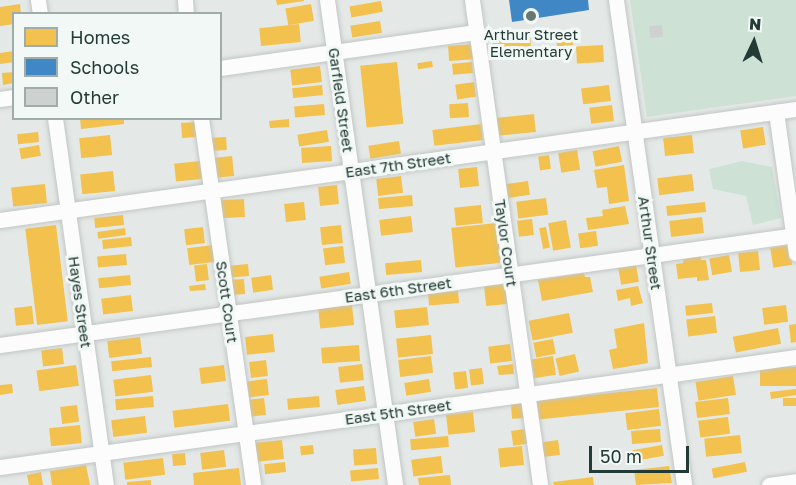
<!DOCTYPE html>
<html>
<head>
<meta charset="utf-8">
<style>
	body { margin:0 }
	#map { position:relative; width:796px; height:485px; overflow:hidden; background:#e4e9e7; font-family:"Golos Text",sans-serif }
	div>[style] { position:absolute }
	[style*='--x'] { left:calc(var(--x)*1px); top:calc(var(--y)*1px); width:calc(var(--w)*1px); rotate:calc(var(--a)*1deg) }
	.green>* { inset:0; background:#cee1d5 }
	.homes>* { inset:0; background:#f2c14e; transform-origin:0 0 }
	.schools>* { inset:0; background:#3f88c5 }
	.building>* { inset:0; background:#cdd1d0; transform-origin:0 0 }
	.roads { filter:drop-shadow(0 0 2px #c1c6c4) drop-shadow(0 0 2px #c1c6c4) }
	.minor>* { height:15px; margin:-7.5px; padding:0 7.5px; transform-origin:7.5px; border-radius:7.5px; background:#fbfcfb }
	.dots>* { width:16px; height:16px; translate:-50% -50%; box-sizing:border-box; border:3px solid #f2f8f5; border-radius:50% }
	span { translate:-50% -50%; white-space:nowrap; text-align:center; line-height:1.15; -webkit-text-stroke:6px #f2f8f5; paint-order:stroke }
	.poi-label { font-size:15px; color:#233b36 }
	.street-label { font-size:15px; color:#233b36 }
	.legend { position:absolute; left:12px; top:12px; width:210px; height:108px; box-sizing:border-box; background:#f2f8f5; border:2px solid #9faca9; margin:0; padding:8px 10px; list-style:none; font-size:18px; color:#233b36 }
	.legend li { display:flex; align-items:center; gap:12px; height:30px }
	.legend b { width:30px; border:2px solid #9faca9 }
	.north { position:absolute; left:724px; top:12px; width:60px; height:60px; -webkit-text-stroke:4px #f2f8f5; paint-order:stroke; rotate:4deg; font-size:16px; font-weight:700; line-height:24px; text-align:center; color:#233b36 }
	.north::after { content:''; display:block; margin:auto; width:21px; height:27px; background:#233b36; clip-path:polygon(50% 0,100% 100%,50% 72%,0 100%) }
	.scale { position:absolute; left:589px; top:446px; width:100px; height:27px; box-sizing:border-box; border:3px solid #233b36; border-top:0; padding-left:8px; font-size:18px; line-height:21px; white-space:nowrap; color:#233b36; -webkit-text-stroke:4px #f2f8f5; paint-order:stroke }
</style>
</head>
<body>
<div id="map">
	<div class="green">
		<i style="clip-path:polygon(630px 0,796px 0,796px 96px,647px 117px)"></i>
		<i style="clip-path:polygon(742px 161px,772px 167px,781px 218px,753px 225px,746px 196px,713px 189px,709px 169px)"></i>
	</div>
	<div class="homes">
		<i style="clip-path:polygon(276px 0,304px 0,304px 1px,277px 5px)"></i>
		<i style="left:381px;top:1px;width:11px;height:32px;rotate:80deg"></i>
		<i style="clip-path:polygon(20px 4px,21px 14px,14px 14px,14px 24px,0 26px,0 7px)"></i>
		<i style="left:311px;top:4px;width:17px;height:26px;rotate:80deg"></i>
		<i style="left:380px;top:21px;width:12px;height:30px;rotate:81deg"></i>
		<i style="left:299px;top:24px;width:18px;height:40px;rotate:84deg"></i>
		<i style="left:571px;top:30px;width:15px;height:16px;rotate:82deg"></i>
		<i style="left:530px;top:35px;width:11px;height:38px;rotate:85deg"></i>
		<i style="left:476px;top:44px;width:15px;height:28px;rotate:86deg"></i>
		<i style="left:603px;top:45px;width:17px;height:27px;rotate:87deg"></i>
		<i style="clip-path:polygon(14px 51px,14px 62px,0 64px,0 53px)"></i>
		<i style="left:432px;top:61px;width:6px;height:15px;rotate:81deg"></i>
		<i style="left:397px;top:62px;width:62px;height:37px;rotate:84deg"></i>
		<i style="left:472px;top:62px;width:11px;height:20px;rotate:85deg"></i>
		<i style="left:320px;top:66px;width:16px;height:30px;rotate:83deg"></i>
		<i style="clip-path:polygon(14px 72px,14px 83px,3px 85px,2px 73px)"></i>
		<i style="left:474px;top:82px;width:15px;height:19px;rotate:82deg"></i>
		<i style="left:322px;top:85px;width:10px;height:30px;rotate:84deg"></i>
		<i style="left:609px;top:85px;width:16px;height:28px;rotate:83deg"></i>
		<i style="left:468px;top:103px;width:14px;height:19px;rotate:86deg"></i>
		<i style="left:324px;top:104px;width:11px;height:30px;rotate:85deg"></i>
		<i style="left:612px;top:105px;width:16px;height:23px;rotate:83deg"></i>
		<i style="left:534px;top:114px;width:18px;height:39px;rotate:84deg"></i>
		<i style="clip-path:polygon(80px 118px,124px 118px,124px 124px,81px 129px)"></i>
		<i style="clip-path:polygon(289px 119px,289px 127px,270px 128px,269px 121px)"></i>
		<i style="left:196px;top:122px;width:15px;height:15px;rotate:86deg"></i>
		<i style="left:481px;top:124px;width:16px;height:49px;rotate:83deg"></i>
		<i style="left:763px;top:127px;width:18px;height:23px;rotate:81deg"></i>
		<i style="left:327px;top:130px;width:12px;height:30px;rotate:81deg"></i>
		<i style="left:38px;top:132px;width:10px;height:21px;rotate:84deg"></i>
		<i style="left:110px;top:135px;width:20px;height:31px;rotate:84deg"></i>
		<i style="left:692px;top:135px;width:18px;height:29px;rotate:84deg"></i>
		<i style="left:226px;top:137px;width:13px;height:16px;rotate:86deg"></i>
		<i style="left:399px;top:141px;width:13px;height:31px;rotate:81deg"></i>
		<i style="left:39px;top:145px;width:11px;height:20px;rotate:80deg"></i>
		<i style="left:331px;top:146px;width:15px;height:30px;rotate:86deg"></i>
		<i style="left:619px;top:146px;width:16px;height:27px;rotate:79deg"></i>
		<i style="left:577px;top:150px;width:20px;height:19px;rotate:81deg"></i>
		<i style="left:549px;top:155px;width:14px;height:11px;rotate:82deg"></i>
		<i style="left:232px;top:156px;width:20px;height:21px;rotate:84deg"></i>
		<i style="left:200px;top:161px;width:18px;height:26px;rotate:84deg"></i>
		<i style="clip-path:polygon(624px 165px,629px 201px,609px 204px,607px 187px,597px 188px,594px 170px)"></i>
		<i style="left:477px;top:167px;width:19px;height:19px;rotate:84deg"></i>
		<i style="left:113px;top:171px;width:20px;height:33px;rotate:84deg"></i>
		<i style="left:692px;top:174px;width:17px;height:35px;rotate:83deg"></i>
		<i style="left:401px;top:176px;width:17px;height:25px;rotate:83deg"></i>
		<i style="left:528px;top:181px;width:14px;height:22px;rotate:82deg"></i>
		<i style="left:45px;top:184px;width:19px;height:34px;rotate:84deg"></i>
		<i style="left:337px;top:185px;width:19px;height:19px;rotate:84deg"></i>
		<i style="left:412px;top:195px;width:11px;height:34px;rotate:85deg"></i>
		<i style="left:546px;top:198px;width:17px;height:30px;rotate:83deg"></i>
		<i style="left:244px;top:199px;width:18px;height:25px;rotate:87deg"></i>
		<i style="left:304px;top:202px;width:18px;height:20px;rotate:84deg"></i>
		<i style="left:705px;top:202px;width:10px;height:39px;rotate:84deg"></i>
		<i style="left:481px;top:205px;width:18px;height:27px;rotate:84deg"></i>
		<i style="clip-path:polygon(625px 206px,629px 224px,588px 230px,586px 218px,603px 216px,602px 210px)"></i>
		<i style="left:123px;top:215px;width:10px;height:29px;rotate:84deg"></i>
		<i style="left:411px;top:216px;width:16px;height:32px;rotate:83deg"></i>
		<i style="left:702px;top:217px;width:16px;height:33px;rotate:83deg"></i>
		<i style="left:532px;top:219px;width:16px;height:15px;rotate:83deg"></i>
		<i style="left:566px;top:220px;width:28px;height:18px;rotate:80deg"></i>
		<i style="left:497px;top:223px;width:40px;height:46px;rotate:84deg"></i>
		<i style="left:56px;top:225px;width:97px;height:31px;rotate:83deg"></i>
		<i style="left:341px;top:225px;width:18px;height:21px;rotate:84deg"></i>
		<i style="left:203px;top:227px;width:16px;height:19px;rotate:83deg"></i>
		<i style="left:546px;top:227px;width:21px;height:7px;rotate:79deg"></i>
		<i style="left:125px;top:228px;width:7px;height:28px;rotate:82deg"></i>
		<i style="left:596px;top:231px;width:15px;height:18px;rotate:82deg"></i>
		<i style="left:131px;top:237px;width:9px;height:29px;rotate:84deg"></i>
		<i style="left:213px;top:245px;width:17px;height:26px;rotate:83deg"></i>
		<i style="left:789px;top:245px;width:20px;height:19px;rotate:81deg"></i>
		<i style="left:343px;top:246px;width:17px;height:20px;rotate:83deg"></i>
		<i style="left:758px;top:251px;width:19px;height:20px;rotate:84deg"></i>
		<i style="left:126px;top:254px;width:11px;height:29px;rotate:85deg"></i>
		<i style="left:729px;top:255px;width:17px;height:20px;rotate:80deg"></i>
		<i style="clip-path:polygon(701px 256px,701px 260px,706px 260px,709px 280px,697px 281px,697px 277px,678px 279px,676px 264px,683px 263px,683px 259px)"></i>
		<i style="left:421px;top:260px;width:12px;height:36px;rotate:85deg"></i>
		<i style="left:207px;top:264px;width:16px;height:13px;rotate:83deg"></i>
		<i style="left:248px;top:264px;width:12px;height:19px;rotate:85deg"></i>
		<i style="left:636px;top:265px;width:17px;height:18px;rotate:80deg"></i>
		<i style="left:349px;top:272px;width:12px;height:30px;rotate:81deg"></i>
		<i style="clip-path:polygon(584px 273px,585px 277px,590px 277px,593px 292px,542px 301px,538px 280px)"></i>
		<i style="left:130px;top:275px;width:10px;height:32px;rotate:84deg"></i>
		<i style="left:271px;top:275px;width:15px;height:20px;rotate:82deg"></i>
		<i style="left:244px;top:279px;width:15px;height:15px;rotate:86deg"></i>
		<i style="clip-path:polygon(205px 284px,206px 290px,190px 291px,189px 286px)"></i>
		<i style="left:505px;top:284px;width:20px;height:21px;rotate:84deg"></i>
		<i style="clip-path:polygon(638px 286px,643px 303px,631px 306px,630px 298px,618px 301px,616px 290px)"></i>
		<i style="left:458px;top:291px;width:12px;height:30px;rotate:85deg"></i>
		<i style="left:131px;top:295px;width:16px;height:30px;rotate:83deg"></i>
		<i style="left:712px;top:303px;width:10px;height:27px;rotate:84deg"></i>
		<i style="left:352px;top:305px;width:20px;height:34px;rotate:84deg"></i>
		<i style="left:786px;top:305px;width:17px;height:24px;rotate:83deg"></i>
		<i style="left:32px;top:306px;width:18px;height:18px;rotate:84deg"></i>
		<i style="left:427px;top:307px;width:18px;height:33px;rotate:84deg"></i>
		<i style="left:569px;top:313px;width:20px;height:41px;rotate:79deg"></i>
		<i style="left:715px;top:316px;width:17px;height:29px;rotate:83deg"></i>
		<i style="clip-path:polygon(644px 323px,648px 363px,613px 369px,609px 350px,617px 348px,614px 329px)"></i>
		<i style="clip-path:polygon(796px 324px,796px 342px,791px 343px,789px 325px)"></i>
		<i style="left:778px;top:328px;width:16px;height:46px;rotate:79deg"></i>
		<i style="left:273px;top:334px;width:18px;height:28px;rotate:84deg"></i>
		<i style="left:431px;top:335px;width:19px;height:35px;rotate:84deg"></i>
		<i style="left:140px;top:337px;width:17px;height:33px;rotate:83deg"></i>
		<i style="left:553px;top:339px;width:15px;height:20px;rotate:79deg"></i>
		<i style="left:510px;top:344px;width:17px;height:22px;rotate:83deg"></i>
		<i style="left:359px;top:345px;width:16px;height:38px;rotate:86deg"></i>
		<i style="left:62px;top:348px;width:16px;height:21px;rotate:83deg"></i>
		<i style="left:575px;top:354px;width:18px;height:20px;rotate:77deg"></i>
		<i style="left:431px;top:356px;width:17px;height:33px;rotate:83deg"></i>
		<i style="left:553px;top:356px;width:19px;height:22px;rotate:81deg"></i>
		<i style="left:151px;top:357px;width:10px;height:40px;rotate:84deg"></i>
		<i style="left:266px;top:360px;width:16px;height:17px;rotate:83deg"></i>
		<i style="left:362px;top:364px;width:16px;height:24px;rotate:83deg"></i>
		<i style="clip-path:polygon(513px 364px,514px 374px,499px 375px,497px 366px)"></i>
		<i style="left:76px;top:365px;width:21px;height:40px;rotate:82deg"></i>
		<i style="left:224px;top:365px;width:16px;height:25px;rotate:83deg"></i>
		<i style="left:796px;top:367px;width:19px;height:36px;rotate:90deg"></i>
		<i style="left:482px;top:368px;width:16px;height:13px;rotate:83deg"></i>
		<i style="left:466px;top:371px;width:17px;height:13px;rotate:83deg"></i>
		<i style="left:151px;top:375px;width:17px;height:38px;rotate:83deg"></i>
		<i style="left:733px;top:376px;width:19px;height:38px;rotate:81deg"></i>
		<i style="left:267px;top:379px;width:16px;height:20px;rotate:83deg"></i>
		<i style="left:429px;top:379px;width:13px;height:25px;rotate:81deg"></i>
		<i style="clip-path:polygon(12px 384px,13px 393px,0 395px,0 385px)"></i>
		<i style="left:364px;top:386px;width:15px;height:29px;rotate:82deg"></i>
		<i style="left:657px;top:388px;width:19px;height:126px;rotate:84deg"></i>
		<i style="clip-path:polygon(796px 389px,796px 395px,771px 399px,770px 392px)"></i>
		<i style="left:153px;top:396px;width:11px;height:38px;rotate:85deg"></i>
		<i style="left:319px;top:396px;width:11px;height:32px;rotate:85deg"></i>
		<i style="left:264px;top:398px;width:17px;height:19px;rotate:83deg"></i>
		<i style="left:728px;top:398px;width:16px;height:33px;rotate:83deg"></i>
		<i style="left:796px;top:398px;width:8px;height:13px;rotate:90deg"></i>
		<i style="left:524px;top:403px;width:15px;height:13px;rotate:86deg"></i>
		<i style="left:228px;top:404px;width:17px;height:56px;rotate:83deg"></i>
		<i style="left:77px;top:405px;width:17px;height:17px;rotate:83deg"></i>
		<i style="left:659px;top:409px;width:17px;height:34px;rotate:83deg"></i>
		<i style="left:473px;top:412px;width:20px;height:27px;rotate:84deg"></i>
		<i style="left:145px;top:416px;width:17px;height:34px;rotate:83deg"></i>
		<i style="left:728px;top:417px;width:17px;height:30px;rotate:83deg"></i>
		<i style="left:434px;top:419px;width:15px;height:21px;rotate:82deg"></i>
		<i style="left:80px;top:425px;width:18px;height:31px;rotate:84deg"></i>
		<i style="left:525px;top:429px;width:15px;height:14px;rotate:82deg"></i>
		<i style="left:660px;top:429px;width:13px;height:29px;rotate:86deg"></i>
		<i style="left:740px;top:435px;width:18px;height:36px;rotate:84deg"></i>
		<i style="left:448px;top:436px;width:11px;height:38px;rotate:85deg"></i>
		<i style="left:282px;top:440px;width:19px;height:30px;rotate:84deg"></i>
		<i style="left:558px;top:440px;width:15px;height:16px;rotate:82deg"></i>
		<i style="left:313px;top:445px;width:9px;height:13px;rotate:84deg"></i>
		<i style="left:662px;top:445px;width:11px;height:30px;rotate:80deg"></i>
		<i style="left:522px;top:446px;width:19px;height:24px;rotate:84deg"></i>
		<i style="left:376px;top:448px;width:16px;height:23px;rotate:86deg"></i>
		<i style="left:224px;top:450px;width:17px;height:24px;rotate:83deg"></i>
		<i style="left:185px;top:453px;width:12px;height:13px;rotate:85deg"></i>
		<i style="left:441px;top:456px;width:17px;height:30px;rotate:83deg"></i>
		<i style="left:163px;top:458px;width:17px;height:40px;rotate:83deg"></i>
		<i style="left:285px;top:462px;width:10px;height:21px;rotate:84deg"></i>
		<i style="left:745px;top:462px;width:10px;height:34px;rotate:79deg"></i>
		<i style="clip-path:polygon(86px 465px,90px 485px,52px 485px,50px 471px)"></i>
		<i style="clip-path:polygon(669px 466px,672px 483px,636px 485px,634px 470px)"></i>
		<i style="clip-path:polygon(239px 468px,241px 485px,194px 485px,193px 473px)"></i>
		<i style="left:378px;top:468px;width:11px;height:28px;rotate:85deg"></i>
		<i style="clip-path:polygon(41px 472px,43px 485px,29px 485px,27px 475px)"></i>
		<i style="clip-path:polygon(450px 475px,451px 485px,419px 485px,418px 478px)"></i>
		<i style="clip-path:polygon(593px 477px,594px 485px,554px 485px,553px 482px)"></i>
		<i style="clip-path:polygon(151px 480px,151px 485px,127px 485px,127px 482px)"></i>
	</div>
	<div class="schools">
		<i style="clip-path:polygon(509px 0,588px 0,589px 10px,512px 22px)"></i>
	</div>
	<div class="building">
		<i style="left:662px;top:25px;width:12px;height:13px;rotate:85deg"></i>
	</div>
	<div class="roads">
		<div class="minor">
			<i style="--x:38;--y:0;--w:14;--a:82"></i>
			<i style="--x:185;--y:0;--w:14;--a:86"></i>
			<i style="--x:327;--y:0;--w:490;--a:82"></i>
			<i style="--x:472;--y:0;--w:490;--a:82"></i>
			<i style="--x:616;--y:0;--w:490;--a:82"></i>
			<i style="--x:220;--y:68;--w:260;--a:-8"></i>
			<i style="--x:0;--y:99;--w:14;--a:-8"></i>
			<i style="--x:776;--y:112;--w:143;--a:82"></i>
			<i style="--x:55;--y:118;--w:371;--a:82.1"></i>
			<i style="--x:201;--y:118;--w:371;--a:81.9"></i>
			<i style="--x:0;--y:220;--w:804;--a:-7.94"></i>
			<i style="--x:0;--y:345;--w:804;--a:-7.87"></i>
			<i style="--x:0;--y:467;--w:804;--a:-7.87"></i>
			<i style="--x:769;--y:485;--w:27;--a:-8"></i>
		</div>
	</div>
	<div class="dots">
		<i style="left:531px;top:16px;background:#677874"></i>
	</div>
	<div class="poi-label">
		<span style="left:531px;top:43px">Arthur Street<br>Elementary</span>
	</div>
	<div class="street-label">
		<span style="left:341px;top:100px;rotate:82deg">Garfield Street</span>
		<span style="left:398px;top:165px;rotate:-8deg">East 7th Street</span>
		<span style="left:506px;top:243px;rotate:82deg">Taylor Court</span>
		<span style="left:650px;top:243px;rotate:82deg">Arthur Street</span>
		<span style="left:398px;top:290px;rotate:-8deg">East 6th Street</span>
		<span style="left:80px;top:302px;rotate:82deg">Hayes Street</span>
		<span style="left:227px;top:302px;rotate:82deg">Scott Court</span>
		<span style="left:398px;top:412px;rotate:-8deg">East 5th Street</span>
	</div>
	<ul class="legend">
	<li><b style="height:16px;background:#f2c14e"></b>Homes</li>
	<li><b style="height:16px;background:#3f88c5"></b>Schools</li>
	<li><b style="height:16px;background:#cdd1d0"></b>Other</li>
	</ul>
	<div class="north">N</div>
	<div class="scale">50 m</div>
</div>
</body>
</html>
